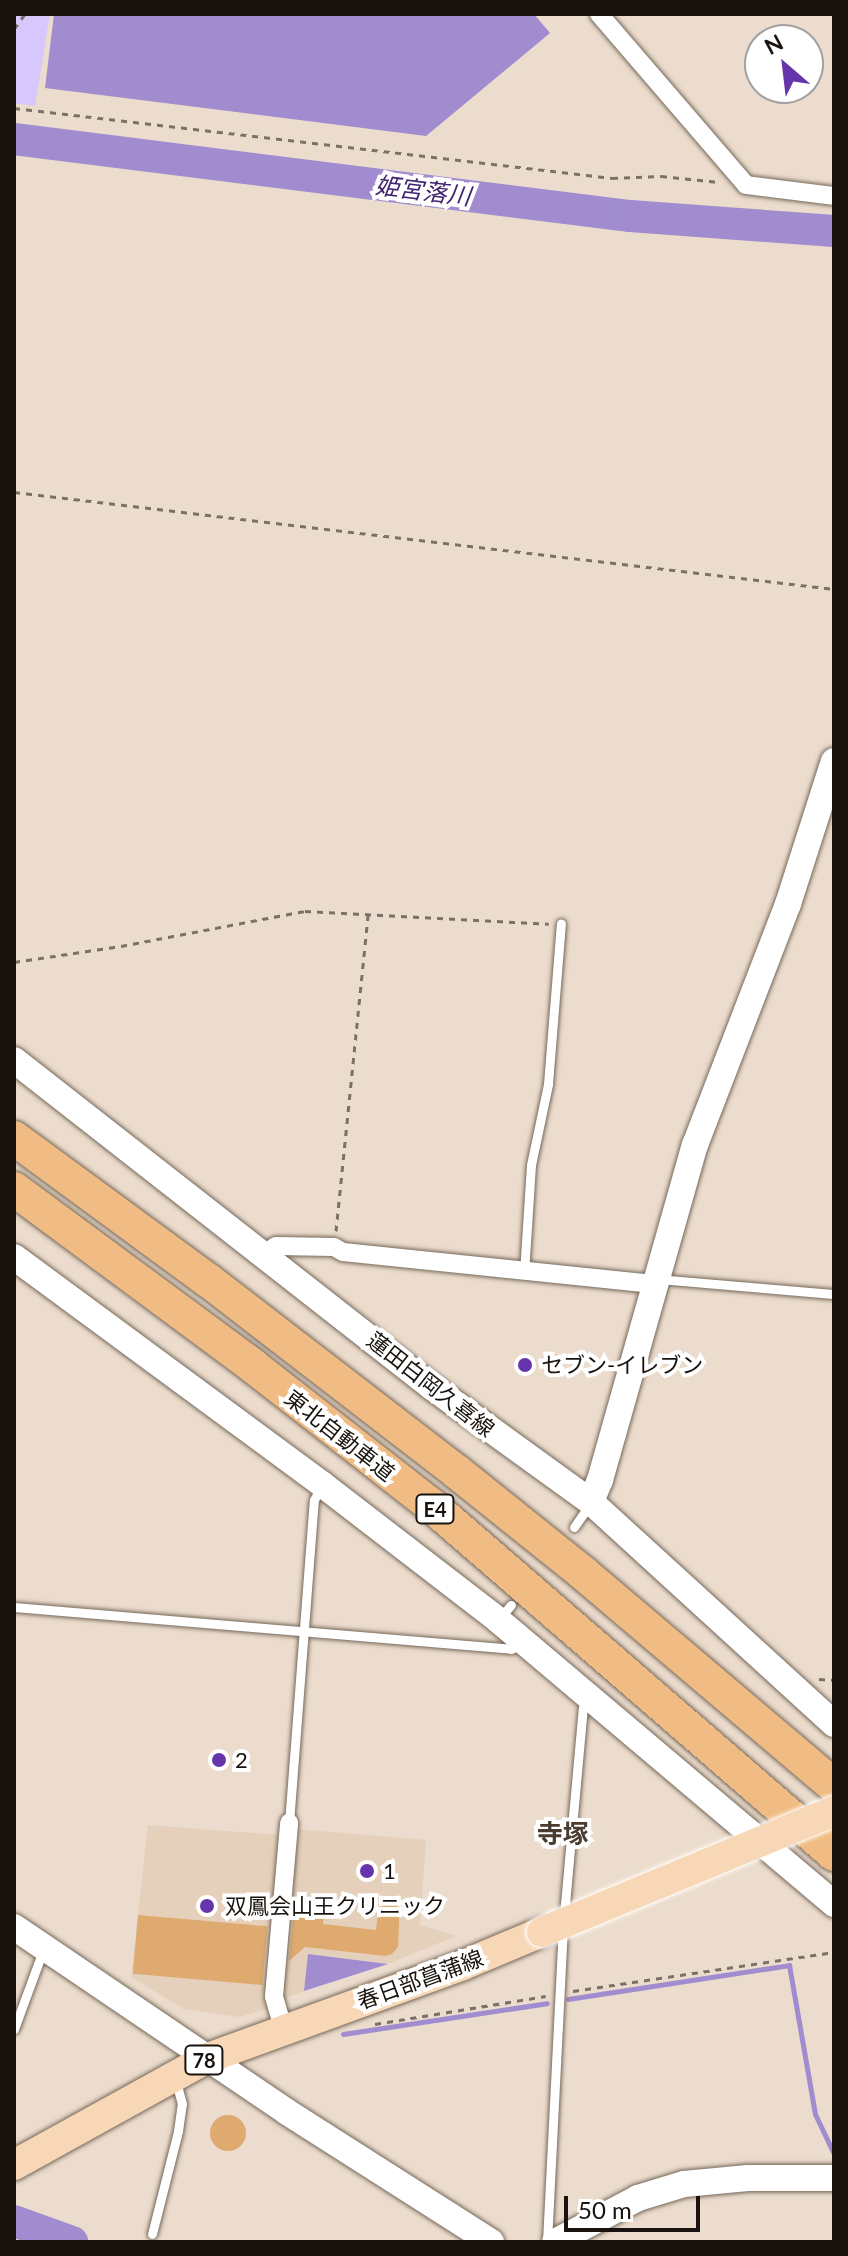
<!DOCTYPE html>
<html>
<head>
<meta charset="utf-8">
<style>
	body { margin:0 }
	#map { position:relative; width:848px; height:2256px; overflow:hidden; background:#ecdccd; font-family:Lato,"Noto Sans JP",sans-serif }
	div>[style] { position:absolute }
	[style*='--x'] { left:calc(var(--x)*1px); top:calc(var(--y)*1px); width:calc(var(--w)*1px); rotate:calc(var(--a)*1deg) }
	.built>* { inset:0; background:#e5d0bb }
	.green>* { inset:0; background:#d6c7fd }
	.water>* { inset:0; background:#a08cce }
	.stream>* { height:5px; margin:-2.5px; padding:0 2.5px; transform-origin:2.5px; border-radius:2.5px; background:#a08cce }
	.river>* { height:32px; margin:-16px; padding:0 16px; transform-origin:16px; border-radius:16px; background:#a08cce }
	.building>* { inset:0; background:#deaa70; transform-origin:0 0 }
	.round { border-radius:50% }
	.path>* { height:3px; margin-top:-1.5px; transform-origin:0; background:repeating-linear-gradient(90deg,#7b7168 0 6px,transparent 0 12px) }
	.roads { filter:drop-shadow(0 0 2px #75685a) drop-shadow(0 0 2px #75685a) }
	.lane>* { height:9px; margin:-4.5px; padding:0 4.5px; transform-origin:4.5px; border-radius:4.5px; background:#fff }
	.street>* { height:18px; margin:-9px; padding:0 9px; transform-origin:9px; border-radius:9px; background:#fff }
	.secondary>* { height:26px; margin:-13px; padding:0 13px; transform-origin:13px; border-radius:13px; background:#fff }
	.primary>* { height:30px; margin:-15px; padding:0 15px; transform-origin:15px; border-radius:15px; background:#f7d7b5 }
	.highway>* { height:34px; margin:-17px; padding:0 17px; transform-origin:17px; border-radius:17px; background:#f1bc83 }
	.bridges { filter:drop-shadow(0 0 2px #fff) drop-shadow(0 0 2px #fff) }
	.primary-bridge>* { height:30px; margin:-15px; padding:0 15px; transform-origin:15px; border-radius:15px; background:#f7d7b5 }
	.dots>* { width:22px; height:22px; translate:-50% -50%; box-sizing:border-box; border:4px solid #fff; border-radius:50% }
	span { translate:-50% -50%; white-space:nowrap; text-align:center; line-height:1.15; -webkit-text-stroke:8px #fff; paint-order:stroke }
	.shield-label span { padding:2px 6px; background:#fff; border:2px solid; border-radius:6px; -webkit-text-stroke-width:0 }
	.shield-label { font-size:20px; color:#18130e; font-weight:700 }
	.poi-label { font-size:22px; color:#18130e }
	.left { translate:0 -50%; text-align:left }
	.street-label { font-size:22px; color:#18130e }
	.water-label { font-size:24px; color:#432471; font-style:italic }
	.quarter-label { font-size:26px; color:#493d30; font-weight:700 }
	.frame { position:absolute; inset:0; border:16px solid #18130e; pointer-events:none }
	.north { position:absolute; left:744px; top:24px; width:80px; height:80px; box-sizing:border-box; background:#fff; border:2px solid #a3a19f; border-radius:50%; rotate:332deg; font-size:22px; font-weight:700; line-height:32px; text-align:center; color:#18130e }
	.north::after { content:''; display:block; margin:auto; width:28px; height:36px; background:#6635ac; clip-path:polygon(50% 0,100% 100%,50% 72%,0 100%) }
	.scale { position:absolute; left:564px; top:2196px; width:136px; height:36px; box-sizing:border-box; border:4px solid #18130e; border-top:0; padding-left:10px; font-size:24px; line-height:28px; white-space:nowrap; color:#18130e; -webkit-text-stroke:6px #fff; paint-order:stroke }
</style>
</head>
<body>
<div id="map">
	<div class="built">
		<i style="clip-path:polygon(148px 1825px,279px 1835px,269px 2008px,239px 2017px,184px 2009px,131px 1977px)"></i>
		<i style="clip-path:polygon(295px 1829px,426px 1840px,420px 1925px,456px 1936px,388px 1964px,309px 1954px,304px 1991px,280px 2000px)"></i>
	</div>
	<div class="green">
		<i style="clip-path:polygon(14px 14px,50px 14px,35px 106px,14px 103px)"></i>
	</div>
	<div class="water">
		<i style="clip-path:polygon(54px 14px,534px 14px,550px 33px,426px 136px,45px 88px)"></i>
		<i style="clip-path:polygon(308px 1954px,388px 1964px,304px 1991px)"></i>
	</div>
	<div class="stream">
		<i style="--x:568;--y:1999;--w:224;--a:-8.7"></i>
		<i style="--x:789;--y:1965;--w:151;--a:80.1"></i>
		<i style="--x:815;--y:2114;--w:44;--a:64.6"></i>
		<i style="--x:343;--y:2034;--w:206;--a:-8.6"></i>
	</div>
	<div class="river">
		<i style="--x:14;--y:139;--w:621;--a:7.13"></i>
		<i style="--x:630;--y:216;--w:205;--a:4.2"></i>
		<i style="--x:14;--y:2221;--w:62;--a:19.9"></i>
	</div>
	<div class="building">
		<i style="clip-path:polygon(379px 1902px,400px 1903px,398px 1947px,392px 1954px,385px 1956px,305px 1947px,289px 1961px,294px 1908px,324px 1911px,323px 1924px,376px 1930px)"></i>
		<i style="left:138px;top:1915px;width:130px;height:59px;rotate:5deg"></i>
		<i class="round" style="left:210px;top:2115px;width:36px;height:36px"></i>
	</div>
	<div class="path">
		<i style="--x:14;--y:29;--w:19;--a:-54"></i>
		<i style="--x:14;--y:108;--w:602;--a:6.68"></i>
		<i style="--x:612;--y:178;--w:49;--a:-2.3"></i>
		<i style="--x:661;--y:176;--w:58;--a:5.9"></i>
		<i style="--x:14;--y:492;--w:826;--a:6.75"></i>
		<i style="--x:14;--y:962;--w:108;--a:-8.5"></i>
		<i style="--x:121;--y:946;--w:187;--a:-10.8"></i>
		<i style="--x:305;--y:911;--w:244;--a:3"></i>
		<i style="--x:336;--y:1231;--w:319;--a:-84.2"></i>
		<i style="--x:819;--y:1679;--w:15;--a:4"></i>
		<i style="--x:573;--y:1991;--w:264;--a:-8.5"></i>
		<i style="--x:375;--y:2024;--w:173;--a:-9.3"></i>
	</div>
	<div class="roads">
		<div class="lane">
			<i style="--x:524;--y:1273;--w:108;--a:-86.3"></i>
			<i style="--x:531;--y:1165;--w:83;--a:-78.1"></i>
			<i style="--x:548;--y:1084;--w:161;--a:-85.4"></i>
			<i style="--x:658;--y:1279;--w:177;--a:4.9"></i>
			<i style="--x:574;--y:1527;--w:28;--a:-55"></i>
			<i style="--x:14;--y:1607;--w:499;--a:4.8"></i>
			<i style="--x:511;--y:1649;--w:10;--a:-24"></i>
			<i style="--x:500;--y:1618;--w:17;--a:-50"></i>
			<i style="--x:289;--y:1823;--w:324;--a:-85.6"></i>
			<i style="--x:314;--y:1500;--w:17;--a:-62"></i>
			<i style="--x:564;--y:1915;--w:208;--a:-84.8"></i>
			<i style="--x:583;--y:1708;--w:9;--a:-49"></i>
			<i style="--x:14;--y:2029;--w:84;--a:-69.8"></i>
			<i style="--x:152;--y:2234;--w:106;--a:-75.8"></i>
			<i style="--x:178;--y:2131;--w:27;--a:-82"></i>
			<i style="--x:182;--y:2104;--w:23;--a:-105"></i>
			<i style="--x:547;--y:2242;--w:312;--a:-87.1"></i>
		</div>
		<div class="street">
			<i style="--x:599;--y:14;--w:225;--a:49.3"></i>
			<i style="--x:746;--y:185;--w:89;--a:7.1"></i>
			<i style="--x:264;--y:1254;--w:14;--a:-34"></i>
			<i style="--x:276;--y:1246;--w:58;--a:1"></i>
			<i style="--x:334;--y:1247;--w:10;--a:29"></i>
			<i style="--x:343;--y:1252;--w:312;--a:5.9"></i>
			<i style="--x:283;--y:2028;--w:33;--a:-106"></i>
			<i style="--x:274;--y:1996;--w:174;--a:-85"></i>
		</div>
		<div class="secondary">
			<i style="--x:14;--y:1060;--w:531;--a:38.04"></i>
			<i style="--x:432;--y:1387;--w:196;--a:35.9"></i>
			<i style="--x:591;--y:1502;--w:329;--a:42.4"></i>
			<i style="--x:14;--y:1257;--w:384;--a:36.4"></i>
			<i style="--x:323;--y:1485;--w:221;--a:37.6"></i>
			<i style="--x:498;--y:1620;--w:440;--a:40.2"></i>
			<i style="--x:591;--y:1502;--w:24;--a:-68"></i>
			<i style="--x:600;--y:1480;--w:348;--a:-74.2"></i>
			<i style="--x:695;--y:1145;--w:258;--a:-68.9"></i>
			<i style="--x:788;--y:904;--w:150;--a:-72.2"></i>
			<i style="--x:14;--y:1927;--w:330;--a:34.1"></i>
			<i style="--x:287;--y:2112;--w:242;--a:32.5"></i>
			<i style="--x:555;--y:2242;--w:94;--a:-27.9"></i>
			<i style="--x:638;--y:2198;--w:48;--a:-16.9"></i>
			<i style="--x:684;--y:2184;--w:64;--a:-5.4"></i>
			<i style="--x:748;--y:2178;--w:86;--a:0"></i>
		</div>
		<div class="primary">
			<i style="--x:14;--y:2165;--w:222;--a:-28.9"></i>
			<i style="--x:208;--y:2058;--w:271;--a:-20"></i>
			<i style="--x:463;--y:1965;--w:86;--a:-22.7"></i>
		</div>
		<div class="highway">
			<i style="--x:14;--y:1138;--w:242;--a:36.3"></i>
			<i style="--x:209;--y:1281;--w:313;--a:37.6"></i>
			<i style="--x:457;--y:1472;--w:161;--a:38.7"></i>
			<i style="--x:583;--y:1573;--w:329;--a:40.3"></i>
			<i style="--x:14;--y:1189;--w:297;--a:36.5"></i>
			<i style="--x:253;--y:1366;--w:226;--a:38"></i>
			<i style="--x:431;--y:1505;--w:533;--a:40.89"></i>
		</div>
	</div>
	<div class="bridges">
		<div class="primary-bridge">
			<i style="--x:542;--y:1932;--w:316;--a:-22.5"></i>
		</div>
	</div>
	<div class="dots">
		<i style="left:525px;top:1365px;background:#6635ac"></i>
		<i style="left:219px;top:1760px;background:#6635ac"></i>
		<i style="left:367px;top:1871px;background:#6635ac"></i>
		<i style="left:207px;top:1906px;background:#6635ac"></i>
	</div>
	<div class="shield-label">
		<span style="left:435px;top:1509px">E4</span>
		<span style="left:204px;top:2060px">78</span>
	</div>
	<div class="poi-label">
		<span class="left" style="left:541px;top:1365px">セブン-イレブン</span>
		<span class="left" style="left:235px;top:1760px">2</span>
		<span class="left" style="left:383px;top:1871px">1</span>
		<span class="left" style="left:225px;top:1906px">双鳳会山王クリニック</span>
	</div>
	<div class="street-label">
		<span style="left:431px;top:1384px;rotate:38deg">蓮田白岡久喜線</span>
		<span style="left:340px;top:1435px;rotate:38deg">東北自動車道</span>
		<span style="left:420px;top:1979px;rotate:-20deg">春日部菖蒲線</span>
	</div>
	<div class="water-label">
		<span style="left:423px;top:190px;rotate:7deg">姫宮落川</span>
	</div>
	<div class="quarter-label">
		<span style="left:563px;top:1834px">寺塚</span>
	</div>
	<div class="frame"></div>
	<div class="north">N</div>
	<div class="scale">50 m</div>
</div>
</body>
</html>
